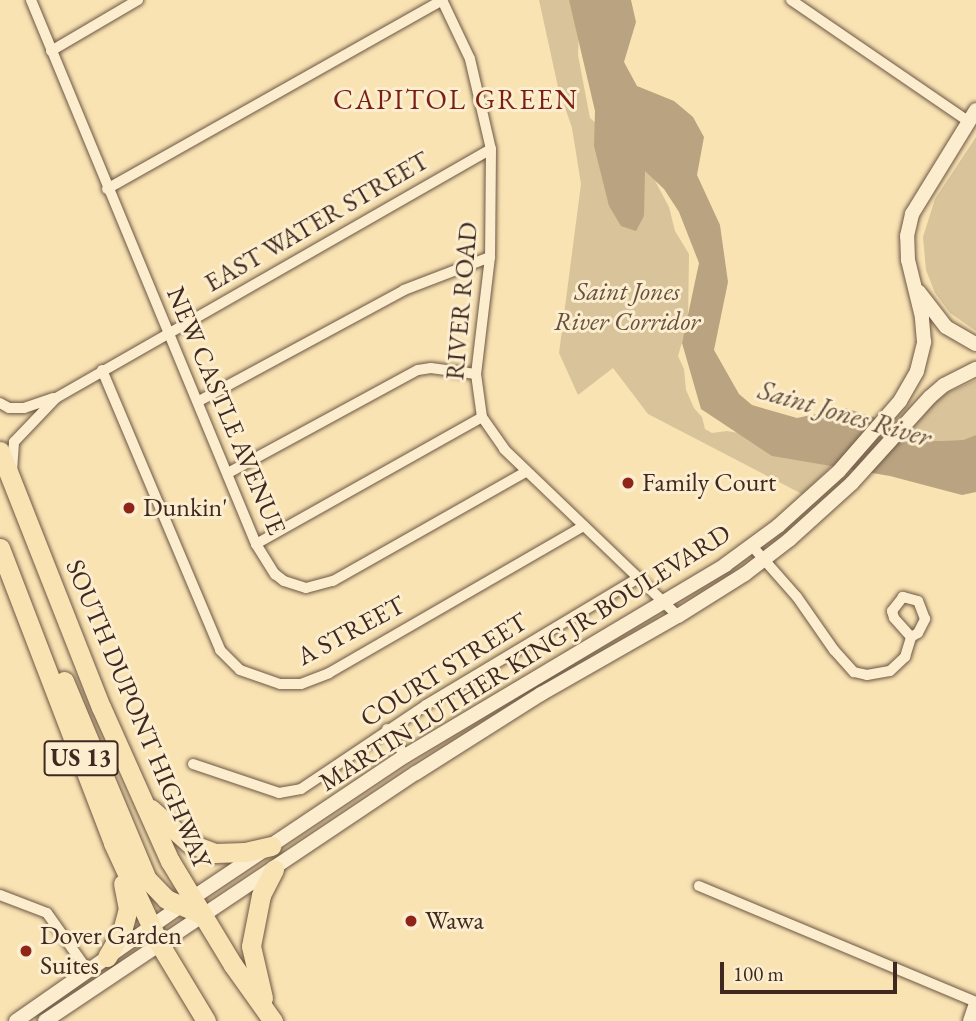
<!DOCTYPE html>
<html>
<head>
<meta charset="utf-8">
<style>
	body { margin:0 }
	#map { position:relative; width:976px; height:1021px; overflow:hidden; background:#f9e3b3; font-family:"EB Garamond",serif }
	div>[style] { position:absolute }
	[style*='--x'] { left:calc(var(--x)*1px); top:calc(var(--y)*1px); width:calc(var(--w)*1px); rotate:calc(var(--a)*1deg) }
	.green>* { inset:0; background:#d9c39a }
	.water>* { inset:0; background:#b9a381 }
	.roads { filter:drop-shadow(0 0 2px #6d5745) drop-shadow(0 0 2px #6d5745) }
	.minor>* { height:10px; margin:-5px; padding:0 5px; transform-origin:5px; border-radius:5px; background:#fbedce }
	.tertiary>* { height:14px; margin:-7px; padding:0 7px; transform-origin:7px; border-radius:7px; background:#fbedce }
	.trunk>* { height:19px; margin:-9.5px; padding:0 9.5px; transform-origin:9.5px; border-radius:9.5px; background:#f9e3b3 }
	.dots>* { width:19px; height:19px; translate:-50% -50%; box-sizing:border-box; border:4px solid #fbedce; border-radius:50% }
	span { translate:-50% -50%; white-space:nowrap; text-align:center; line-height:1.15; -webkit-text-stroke:6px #fbedce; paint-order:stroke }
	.shield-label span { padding:2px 5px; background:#fbedce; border:2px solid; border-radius:5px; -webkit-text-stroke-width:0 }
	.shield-label { font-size:24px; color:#3e2820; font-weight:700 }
	.street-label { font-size:26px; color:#3e2820 }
	.park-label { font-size:26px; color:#654f3e; font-style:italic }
	.poi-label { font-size:26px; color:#3e2820 }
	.left { translate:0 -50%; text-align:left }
	.neighbourhood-label { font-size:28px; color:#7a1f14; letter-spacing:2px }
	.water-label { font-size:28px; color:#634d3d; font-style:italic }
	.scale { position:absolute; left:720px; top:962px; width:177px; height:32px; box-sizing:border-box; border:4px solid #3e2820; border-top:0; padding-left:9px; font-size:21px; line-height:24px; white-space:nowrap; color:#3e2820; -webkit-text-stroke:5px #fbedce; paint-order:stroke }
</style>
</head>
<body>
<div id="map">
	<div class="green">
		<i style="clip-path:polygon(539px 0,580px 0,578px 55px,590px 118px,651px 173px,669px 207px,675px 231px,689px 254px,688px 322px,678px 356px,684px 369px,686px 390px,694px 408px,702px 417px,705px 429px,712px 433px,727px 431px,805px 444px,836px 462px,802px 494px,648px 414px,613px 368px,578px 395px,559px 353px,581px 184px,572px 128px,558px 87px)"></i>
		<i style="clip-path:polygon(976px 137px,976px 331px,950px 313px,935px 293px,926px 270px,923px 237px,935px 199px)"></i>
		<i style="clip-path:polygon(976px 380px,976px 435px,963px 440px,933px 441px,911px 429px,940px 396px)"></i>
	</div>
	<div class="water">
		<i style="clip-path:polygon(569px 0,631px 0,636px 22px,624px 62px,637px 86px,674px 101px,693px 117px,704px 137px,697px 175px,720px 225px,728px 282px,714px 350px,739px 394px,752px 405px,797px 418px,845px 408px,915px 430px,933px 441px,963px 440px,976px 435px,976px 492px,962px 495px,890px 476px,772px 456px,701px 409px,682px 343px,699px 263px,679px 212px,664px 189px,645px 171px,644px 216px,636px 231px,621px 226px,609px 206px,594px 146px,595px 111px)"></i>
	</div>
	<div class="roads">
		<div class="minor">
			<i style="--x:31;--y:0;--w:589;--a:67.53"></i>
			<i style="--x:256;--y:544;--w:36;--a:58"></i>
			<i style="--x:275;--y:574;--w:11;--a:38"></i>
			<i style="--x:284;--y:581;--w:23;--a:18"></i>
			<i style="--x:306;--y:588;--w:28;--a:-15"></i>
			<i style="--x:333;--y:581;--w:222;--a:-29.5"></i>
			<i style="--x:442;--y:0;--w:65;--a:64.6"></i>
			<i style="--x:470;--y:59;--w:92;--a:76.9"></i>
			<i style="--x:491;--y:149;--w:108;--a:90.5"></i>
			<i style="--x:490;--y:257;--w:118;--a:96.8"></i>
			<i style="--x:476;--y:374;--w:43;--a:82.1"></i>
			<i style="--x:482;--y:417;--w:39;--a:55"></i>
			<i style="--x:504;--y:449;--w:241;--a:43.8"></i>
			<i style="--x:791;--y:0;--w:214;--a:34.4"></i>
			<i style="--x:51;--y:51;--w:101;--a:-30.4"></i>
			<i style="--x:107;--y:189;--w:385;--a:-29.4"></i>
			<i style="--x:102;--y:370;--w:304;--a:67.1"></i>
			<i style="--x:220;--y:650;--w:28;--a:45"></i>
			<i style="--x:240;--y:670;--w:42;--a:19.3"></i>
			<i style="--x:280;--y:684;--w:21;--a:0"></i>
			<i style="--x:301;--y:684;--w:30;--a:-21"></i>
			<i style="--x:329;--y:673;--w:294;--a:-30"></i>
			<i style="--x:199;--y:401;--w:233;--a:-28.4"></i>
			<i style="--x:404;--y:290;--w:92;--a:-21"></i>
			<i style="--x:0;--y:403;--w:10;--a:29"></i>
			<i style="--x:9;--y:408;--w:15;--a:0"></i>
			<i style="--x:24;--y:408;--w:31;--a:-19"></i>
			<i style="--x:12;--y:471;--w:29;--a:-86"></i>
			<i style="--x:14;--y:442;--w:61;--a:-46.3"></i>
			<i style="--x:56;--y:398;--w:501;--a:-29.79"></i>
			<i style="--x:228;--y:473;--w:216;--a:-28.5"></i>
			<i style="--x:418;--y:370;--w:13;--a:-9"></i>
			<i style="--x:431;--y:368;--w:45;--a:7.6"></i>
			<i style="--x:256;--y:544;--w:259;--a:-29.3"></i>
			<i style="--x:752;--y:546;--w:68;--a:48.6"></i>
			<i style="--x:797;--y:597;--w:65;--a:55.1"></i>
			<i style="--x:834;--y:650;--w:30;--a:48"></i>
			<i style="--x:854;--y:672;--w:13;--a:13"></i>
			<i style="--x:867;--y:675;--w:23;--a:-10"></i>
			<i style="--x:890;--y:671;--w:21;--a:-43"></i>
			<i style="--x:905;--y:657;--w:21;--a:-73"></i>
			<i style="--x:911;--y:637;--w:8;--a:-30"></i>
			<i style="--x:918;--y:633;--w:16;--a:-63"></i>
			<i style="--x:925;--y:619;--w:19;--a:-111"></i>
			<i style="--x:918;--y:601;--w:16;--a:-165"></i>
			<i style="--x:903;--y:597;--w:18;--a:128"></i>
			<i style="--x:892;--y:611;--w:7;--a:74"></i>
			<i style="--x:894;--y:618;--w:25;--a:48"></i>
			<i style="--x:387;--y:729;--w:32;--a:56"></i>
			<i style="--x:193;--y:764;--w:91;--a:18.6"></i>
			<i style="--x:279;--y:793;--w:22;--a:-10"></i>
			<i style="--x:301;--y:789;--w:151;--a:-33.9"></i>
			<i style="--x:426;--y:705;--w:247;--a:-30.9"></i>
			<i style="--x:699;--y:886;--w:300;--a:22.7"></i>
			<i style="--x:0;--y:895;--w:50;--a:21"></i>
			<i style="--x:47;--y:913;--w:71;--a:54.7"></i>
		</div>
		<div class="tertiary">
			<i style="--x:919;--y:292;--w:44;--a:52.4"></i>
			<i style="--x:946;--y:327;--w:34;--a:30"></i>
			<i style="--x:16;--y:1021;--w:213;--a:-34.9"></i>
			<i style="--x:191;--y:899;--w:257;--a:-33.8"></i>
			<i style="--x:405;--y:756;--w:373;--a:-30.8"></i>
			<i style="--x:725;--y:565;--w:66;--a:-36.3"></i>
			<i style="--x:778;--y:526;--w:82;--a:-42"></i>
			<i style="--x:839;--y:471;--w:93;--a:-48.9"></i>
			<i style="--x:900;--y:401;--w:34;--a:-60"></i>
			<i style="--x:917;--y:371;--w:30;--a:-76"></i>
			<i style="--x:924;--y:342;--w:25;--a:-95"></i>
			<i style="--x:922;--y:317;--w:59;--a:-103.8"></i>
			<i style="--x:908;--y:260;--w:24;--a:-92"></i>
			<i style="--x:907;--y:236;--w:23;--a:-77"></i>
			<i style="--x:912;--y:214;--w:122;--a:-58.4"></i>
			<i style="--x:45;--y:1021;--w:446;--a:-33.8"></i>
			<i style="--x:416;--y:773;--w:148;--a:-32.3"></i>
			<i style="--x:541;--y:694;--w:158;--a:-29.7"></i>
			<i style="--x:678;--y:616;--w:79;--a:-32.1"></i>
			<i style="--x:745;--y:574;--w:56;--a:-37.7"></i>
			<i style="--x:789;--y:540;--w:85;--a:-42.1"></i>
			<i style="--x:852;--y:483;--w:116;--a:-47.8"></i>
			<i style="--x:930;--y:397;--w:18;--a:-41"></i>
			<i style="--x:944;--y:385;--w:36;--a:-27"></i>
			<i style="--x:970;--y:1021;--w:18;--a:-71"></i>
		</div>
		<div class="trunk">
			<i style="--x:0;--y:451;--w:275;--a:68.5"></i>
			<i style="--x:101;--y:707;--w:169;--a:65.9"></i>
			<i style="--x:170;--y:861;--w:122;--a:58.8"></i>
			<i style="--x:233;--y:965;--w:69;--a:54.5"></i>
			<i style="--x:0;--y:548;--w:316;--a:69"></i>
			<i style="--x:113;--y:843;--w:110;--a:65.3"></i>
			<i style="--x:159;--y:943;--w:91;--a:58.9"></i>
			<i style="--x:64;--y:681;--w:215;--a:67.3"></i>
			<i style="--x:147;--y:879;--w:28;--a:46"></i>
			<i style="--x:166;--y:899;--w:38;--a:23"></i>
			<i style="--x:151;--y:809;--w:51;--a:41.8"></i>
			<i style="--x:189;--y:843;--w:28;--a:21"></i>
			<i style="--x:215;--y:853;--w:30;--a:-2"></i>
			<i style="--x:245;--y:852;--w:27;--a:-13"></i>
			<i style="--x:107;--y:957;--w:30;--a:-60"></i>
			<i style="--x:122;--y:931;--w:23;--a:-75"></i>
			<i style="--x:128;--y:909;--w:26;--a:-101"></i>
			<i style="--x:263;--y:998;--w:53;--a:-103"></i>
			<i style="--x:251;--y:946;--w:52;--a:-78.9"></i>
			<i style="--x:261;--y:895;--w:29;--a:-63"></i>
		</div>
	</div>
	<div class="dots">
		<i style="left:628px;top:483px;background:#8f2418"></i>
		<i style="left:129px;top:508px;background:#8f2418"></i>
		<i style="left:411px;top:921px;background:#8f2418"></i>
		<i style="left:26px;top:951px;background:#8f2418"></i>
	</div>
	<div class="shield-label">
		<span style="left:81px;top:758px">US 13</span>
	</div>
	<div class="street-label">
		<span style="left:317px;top:222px;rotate:-30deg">EAST WATER STREET</span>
		<span style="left:462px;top:301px;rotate:-85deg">RIVER ROAD</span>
		<span style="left:226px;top:411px;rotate:67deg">NEW CASTLE AVENUE</span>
		<span style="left:351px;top:631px;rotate:-28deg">A STREET</span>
		<span style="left:525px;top:658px;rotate:-32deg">MARTIN LUTHER KING JR BOULEVARD</span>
		<span style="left:444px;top:670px;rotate:-32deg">COURT STREET</span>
		<span style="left:138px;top:714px;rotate:67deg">SOUTH DUPONT HIGHWAY</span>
	</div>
	<div class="park-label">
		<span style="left:627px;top:307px">Saint Jones<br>River Corridor</span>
	</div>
	<div class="poi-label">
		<span class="left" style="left:642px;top:483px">Family Court</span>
		<span class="left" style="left:143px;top:508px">Dunkin'</span>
		<span class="left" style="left:425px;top:921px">Wawa</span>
		<span class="left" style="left:40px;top:951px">Dover Garden<br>Suites</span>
	</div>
	<div class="neighbourhood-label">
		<span style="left:456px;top:99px">CAPITOL GREEN</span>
	</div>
	<div class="water-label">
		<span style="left:845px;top:413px;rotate:16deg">Saint Jones River</span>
	</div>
	<div class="scale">100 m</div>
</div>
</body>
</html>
